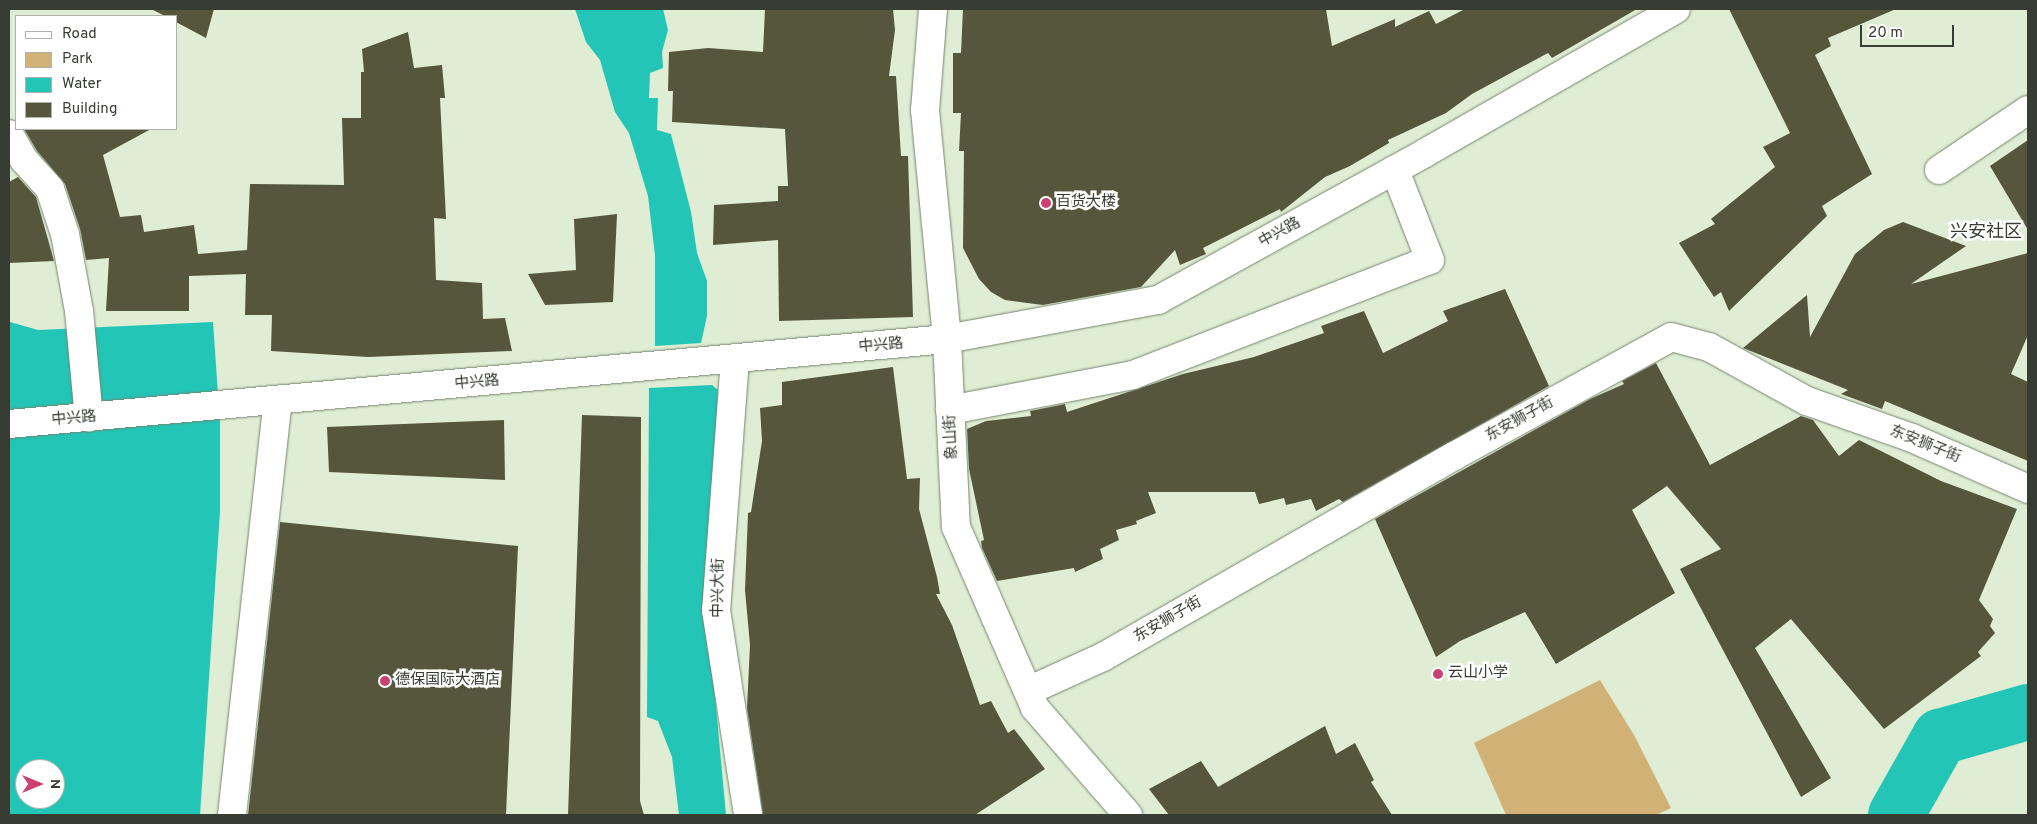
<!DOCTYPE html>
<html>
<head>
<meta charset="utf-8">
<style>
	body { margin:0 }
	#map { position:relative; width:2037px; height:824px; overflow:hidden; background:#deedd3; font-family:Overpass,"Noto Sans SC",sans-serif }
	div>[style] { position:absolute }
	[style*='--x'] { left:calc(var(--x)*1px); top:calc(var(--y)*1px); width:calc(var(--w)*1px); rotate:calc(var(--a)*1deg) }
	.green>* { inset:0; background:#d2b177 }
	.water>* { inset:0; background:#23c5b6 }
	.river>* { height:56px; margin:-28px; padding:0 28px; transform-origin:28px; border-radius:28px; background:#23c5b6 }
	.building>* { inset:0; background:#56563d }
	.roads { filter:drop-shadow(0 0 1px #76846d) drop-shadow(0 0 1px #76846d) }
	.minor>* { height:28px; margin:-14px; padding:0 14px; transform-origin:14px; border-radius:14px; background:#fff }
	.major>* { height:28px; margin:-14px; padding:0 14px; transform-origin:14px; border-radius:14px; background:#fff }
	.dots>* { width:14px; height:14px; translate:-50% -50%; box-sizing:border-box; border:2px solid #fff; border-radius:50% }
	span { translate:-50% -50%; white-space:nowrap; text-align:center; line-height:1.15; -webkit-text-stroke:5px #fff; paint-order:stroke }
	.poi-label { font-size:15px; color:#373d33 }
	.left { translate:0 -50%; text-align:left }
	.street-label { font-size:15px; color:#373d33 }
	.quarter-label { font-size:18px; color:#373d33 }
	.frame { position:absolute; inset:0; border:10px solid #373d33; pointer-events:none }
	.legend { position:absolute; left:15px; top:15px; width:162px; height:115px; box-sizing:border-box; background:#fff; border:1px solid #afb1ad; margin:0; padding:6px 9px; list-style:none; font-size:15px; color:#373d33 }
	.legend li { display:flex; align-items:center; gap:10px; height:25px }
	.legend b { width:25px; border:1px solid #afb1ad }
	.north { position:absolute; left:15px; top:759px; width:50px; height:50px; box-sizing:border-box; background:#fff; border:1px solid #afb1ad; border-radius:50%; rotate:90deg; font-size:14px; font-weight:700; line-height:20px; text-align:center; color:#373d33 }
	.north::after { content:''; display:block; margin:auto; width:18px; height:22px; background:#cb3f71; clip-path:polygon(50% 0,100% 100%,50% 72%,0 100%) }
	.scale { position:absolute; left:1860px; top:25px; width:94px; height:22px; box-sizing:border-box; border:2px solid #373d33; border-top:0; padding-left:6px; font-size:15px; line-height:18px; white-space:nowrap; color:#373d33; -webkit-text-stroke:4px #fff; paint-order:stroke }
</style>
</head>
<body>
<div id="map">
	<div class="green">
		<i style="clip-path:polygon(1600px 680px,1634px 735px,1671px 808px,1656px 815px,1506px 815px,1474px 743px)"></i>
	</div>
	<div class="water">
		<i style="clip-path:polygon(575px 9px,663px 9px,668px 30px,662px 52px,663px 68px,650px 73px,649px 98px,658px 98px,657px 130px,671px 134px,691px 212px,697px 253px,707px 281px,707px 316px,701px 343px,655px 346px,655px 255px,648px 196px,629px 133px,615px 112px,600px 60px,586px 42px)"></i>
		<i style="clip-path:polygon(evenodd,9px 317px,10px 322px,38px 330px,213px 322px,220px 423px,220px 511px,200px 815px,9px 815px,9px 317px,25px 769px,55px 769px,55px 799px,25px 799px,25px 769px)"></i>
		<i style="clip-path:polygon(712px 385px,718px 390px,707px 609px,726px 815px,679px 815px,672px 757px,658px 721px,647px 717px,649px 388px)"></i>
	</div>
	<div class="river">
		<i style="--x:1896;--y:815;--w:90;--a:-60.6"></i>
		<i style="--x:1940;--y:737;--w:91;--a:-15.9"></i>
	</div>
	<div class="building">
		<i style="clip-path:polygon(151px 9px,214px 9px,206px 38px,176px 22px,176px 16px,165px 16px)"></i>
		<i style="clip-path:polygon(765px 9px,893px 9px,895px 30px,889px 76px,896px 76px,901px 156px,908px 156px,913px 317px,779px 321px,778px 240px,713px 245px,714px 205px,778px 201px,778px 186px,788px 186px,785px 129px,672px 122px,673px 91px,668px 91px,669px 52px,708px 48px,763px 52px)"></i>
		<i style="clip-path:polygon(963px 9px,1326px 9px,1332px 46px,1395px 19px,1395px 27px,1429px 11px,1436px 24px,1465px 9px,1637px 9px,1552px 58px,1548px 53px,1472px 94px,1446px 113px,1388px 140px,1389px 143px,1350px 166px,1325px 177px,1281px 212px,1280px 209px,1203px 248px,1206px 254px,1180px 265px,1175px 250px,1141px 287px,1043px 305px,1005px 300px,991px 292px,979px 279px,963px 248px,964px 151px,959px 151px,961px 113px,953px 113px,953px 53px,961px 53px)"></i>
		<i style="clip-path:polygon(1729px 9px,1896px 9px,1828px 38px,1831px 46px,1815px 55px,1872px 174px,1822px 206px,1827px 216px,1729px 311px,1721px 292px,1714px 297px,1679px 243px,1715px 224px,1711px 219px,1775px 167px,1763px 147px,1790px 133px)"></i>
		<i style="clip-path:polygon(408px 32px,414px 68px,442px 65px,445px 98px,440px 98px,446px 219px,434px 218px,436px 280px,482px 283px,483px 319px,505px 318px,512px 351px,368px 357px,271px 351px,272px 315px,245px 315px,246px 274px,189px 276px,189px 311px,106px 311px,109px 258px,86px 260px,80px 229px,65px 184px,37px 151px,24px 129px,151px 129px,103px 155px,120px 217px,141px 215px,144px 232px,194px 225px,198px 254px,247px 250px,250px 184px,344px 185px,342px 118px,361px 118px,361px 72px,364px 72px,362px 49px)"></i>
		<i style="clip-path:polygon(2028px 140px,2028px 230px,1990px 166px)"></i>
		<i style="clip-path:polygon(18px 177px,36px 197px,54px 261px,9px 263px,9px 182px)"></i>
		<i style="clip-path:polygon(617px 214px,613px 302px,545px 305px,528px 274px,576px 270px,574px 219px)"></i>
		<i style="clip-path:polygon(1903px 222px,1966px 246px,1911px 284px,2028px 253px,2028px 335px,2011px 374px,2028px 382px,2028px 461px,1885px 401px,1882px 409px,1841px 394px,1848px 390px,1743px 348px,1807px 295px,1810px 337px,1855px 254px,1884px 230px)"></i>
		<i style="clip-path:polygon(1505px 289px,1549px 386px,1343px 502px,1339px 499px,1316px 511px,1311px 499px,1286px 505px,1284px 498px,1259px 504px,1255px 492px,1148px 492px,1156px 513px,1136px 521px,1137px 524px,1116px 530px,1119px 540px,1100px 549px,1103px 559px,1075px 572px,1074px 568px,997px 581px,982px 548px,981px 541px,984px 540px,969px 469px,967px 429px,986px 421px,1031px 416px,1030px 411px,1065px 404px,1067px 412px,1183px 374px,1254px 357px,1324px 333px,1321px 326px,1364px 311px,1383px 353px,1448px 321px,1443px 311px)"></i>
		<i style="clip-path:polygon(1656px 363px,1710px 465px,1801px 416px,1813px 420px,1839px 456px,1859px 440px,1941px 481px,2017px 509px,1979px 600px,1993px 619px,1990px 626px,1995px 633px,1978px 652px,1981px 656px,1884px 729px,1791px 619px,1755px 648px,1831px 778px,1801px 797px,1680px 569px,1721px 549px,1667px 486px,1632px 510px,1675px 593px,1556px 664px,1525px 612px,1460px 641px,1436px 657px,1375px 519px,1590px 399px,1624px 384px,1622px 381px)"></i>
		<i style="clip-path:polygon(893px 367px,907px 479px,920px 478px,919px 509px,937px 577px,940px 594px,936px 594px,952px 625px,980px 705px,991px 701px,1008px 733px,1014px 729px,1045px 769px,975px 815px,763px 815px,747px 708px,750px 645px,745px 590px,748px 513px,751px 512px,762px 441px,760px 408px,782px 405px,782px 382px)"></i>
		<i style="clip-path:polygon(582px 415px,641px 417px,640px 801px,644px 815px,568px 815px)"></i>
		<i style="clip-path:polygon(504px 420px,505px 480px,329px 472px,327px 427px)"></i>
		<i style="clip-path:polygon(280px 522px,518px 546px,506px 815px,248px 815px)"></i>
		<i style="clip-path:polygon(1325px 726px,1336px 754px,1355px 743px,1374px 780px,1371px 782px,1392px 815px,1169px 815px,1149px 789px,1201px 761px,1218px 787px)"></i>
	</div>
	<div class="roads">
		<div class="minor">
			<i style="--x:9;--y:134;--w:30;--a:60"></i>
			<i style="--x:24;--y:160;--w:39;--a:48"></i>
			<i style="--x:50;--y:189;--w:47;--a:71.6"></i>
			<i style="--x:65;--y:234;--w:78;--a:79.7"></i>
			<i style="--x:79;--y:311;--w:107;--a:84.7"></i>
			<i style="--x:1939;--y:170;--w:107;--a:-34"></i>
			<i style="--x:735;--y:359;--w:252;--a:94.3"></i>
			<i style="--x:716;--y:610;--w:207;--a:81.1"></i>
			<i style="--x:950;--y:410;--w:186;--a:-10.8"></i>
			<i style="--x:1133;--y:375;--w:318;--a:-21.2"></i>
			<i style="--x:1430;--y:260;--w:97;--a:-111.3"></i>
			<i style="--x:1028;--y:691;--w:82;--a:-24.4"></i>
			<i style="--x:1103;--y:657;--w:404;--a:-29.8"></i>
			<i style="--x:1454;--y:456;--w:247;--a:-28.7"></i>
			<i style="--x:1671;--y:337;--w:39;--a:15"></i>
			<i style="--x:1709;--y:347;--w:112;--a:28.9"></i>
			<i style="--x:1807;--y:401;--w:111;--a:19.4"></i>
			<i style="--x:1912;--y:438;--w:127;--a:23.7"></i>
			<i style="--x:232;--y:815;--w:417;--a:-83.7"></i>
		</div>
		<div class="major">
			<i style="--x:933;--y:9;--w:101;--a:94.5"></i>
			<i style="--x:925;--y:110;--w:230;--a:84.5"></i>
			<i style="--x:947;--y:339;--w:188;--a:87.3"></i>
			<i style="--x:956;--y:527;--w:197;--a:66.4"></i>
			<i style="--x:1035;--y:708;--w:142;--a:49"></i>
			<i style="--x:9;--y:424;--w:942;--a:-5.18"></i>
			<i style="--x:947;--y:339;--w:215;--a:-10.5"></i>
			<i style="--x:1158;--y:300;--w:305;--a:-28.8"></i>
			<i style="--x:1425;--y:153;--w:289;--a:-29.8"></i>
		</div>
	</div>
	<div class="dots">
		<i style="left:1046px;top:203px;background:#cb3f71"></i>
		<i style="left:1438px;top:674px;background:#cb3f71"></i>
		<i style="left:385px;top:681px;background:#cb3f71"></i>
	</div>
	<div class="poi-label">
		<span class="left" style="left:1056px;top:203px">百货大楼</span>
		<span class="left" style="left:1448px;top:674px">云山小学</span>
		<span class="left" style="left:395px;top:681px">德保国际大酒店</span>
	</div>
	<div class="street-label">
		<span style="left:1280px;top:233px;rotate:-29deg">中兴路</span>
		<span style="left:881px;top:346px;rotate:-5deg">中兴路</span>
		<span style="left:477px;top:383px;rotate:-5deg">中兴路</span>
		<span style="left:74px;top:419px;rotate:-5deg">中兴路</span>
		<span style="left:1520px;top:420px;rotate:-29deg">东安狮子街</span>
		<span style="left:952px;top:437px;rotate:-93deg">象山街</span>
		<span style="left:1925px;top:445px;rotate:22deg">东安狮子街</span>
		<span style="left:719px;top:588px;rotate:-89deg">中兴大街</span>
		<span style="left:1168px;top:620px;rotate:-30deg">东安狮子街</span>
	</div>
	<div class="quarter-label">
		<span style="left:1986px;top:233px">兴安社区</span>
	</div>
	<div class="frame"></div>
	<ul class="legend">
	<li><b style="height:6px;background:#fff"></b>Road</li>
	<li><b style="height:14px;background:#d2b177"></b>Park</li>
	<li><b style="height:14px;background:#23c5b6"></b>Water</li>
	<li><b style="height:14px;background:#56563d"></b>Building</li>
	</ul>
	<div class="north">N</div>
	<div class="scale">20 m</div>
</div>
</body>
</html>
